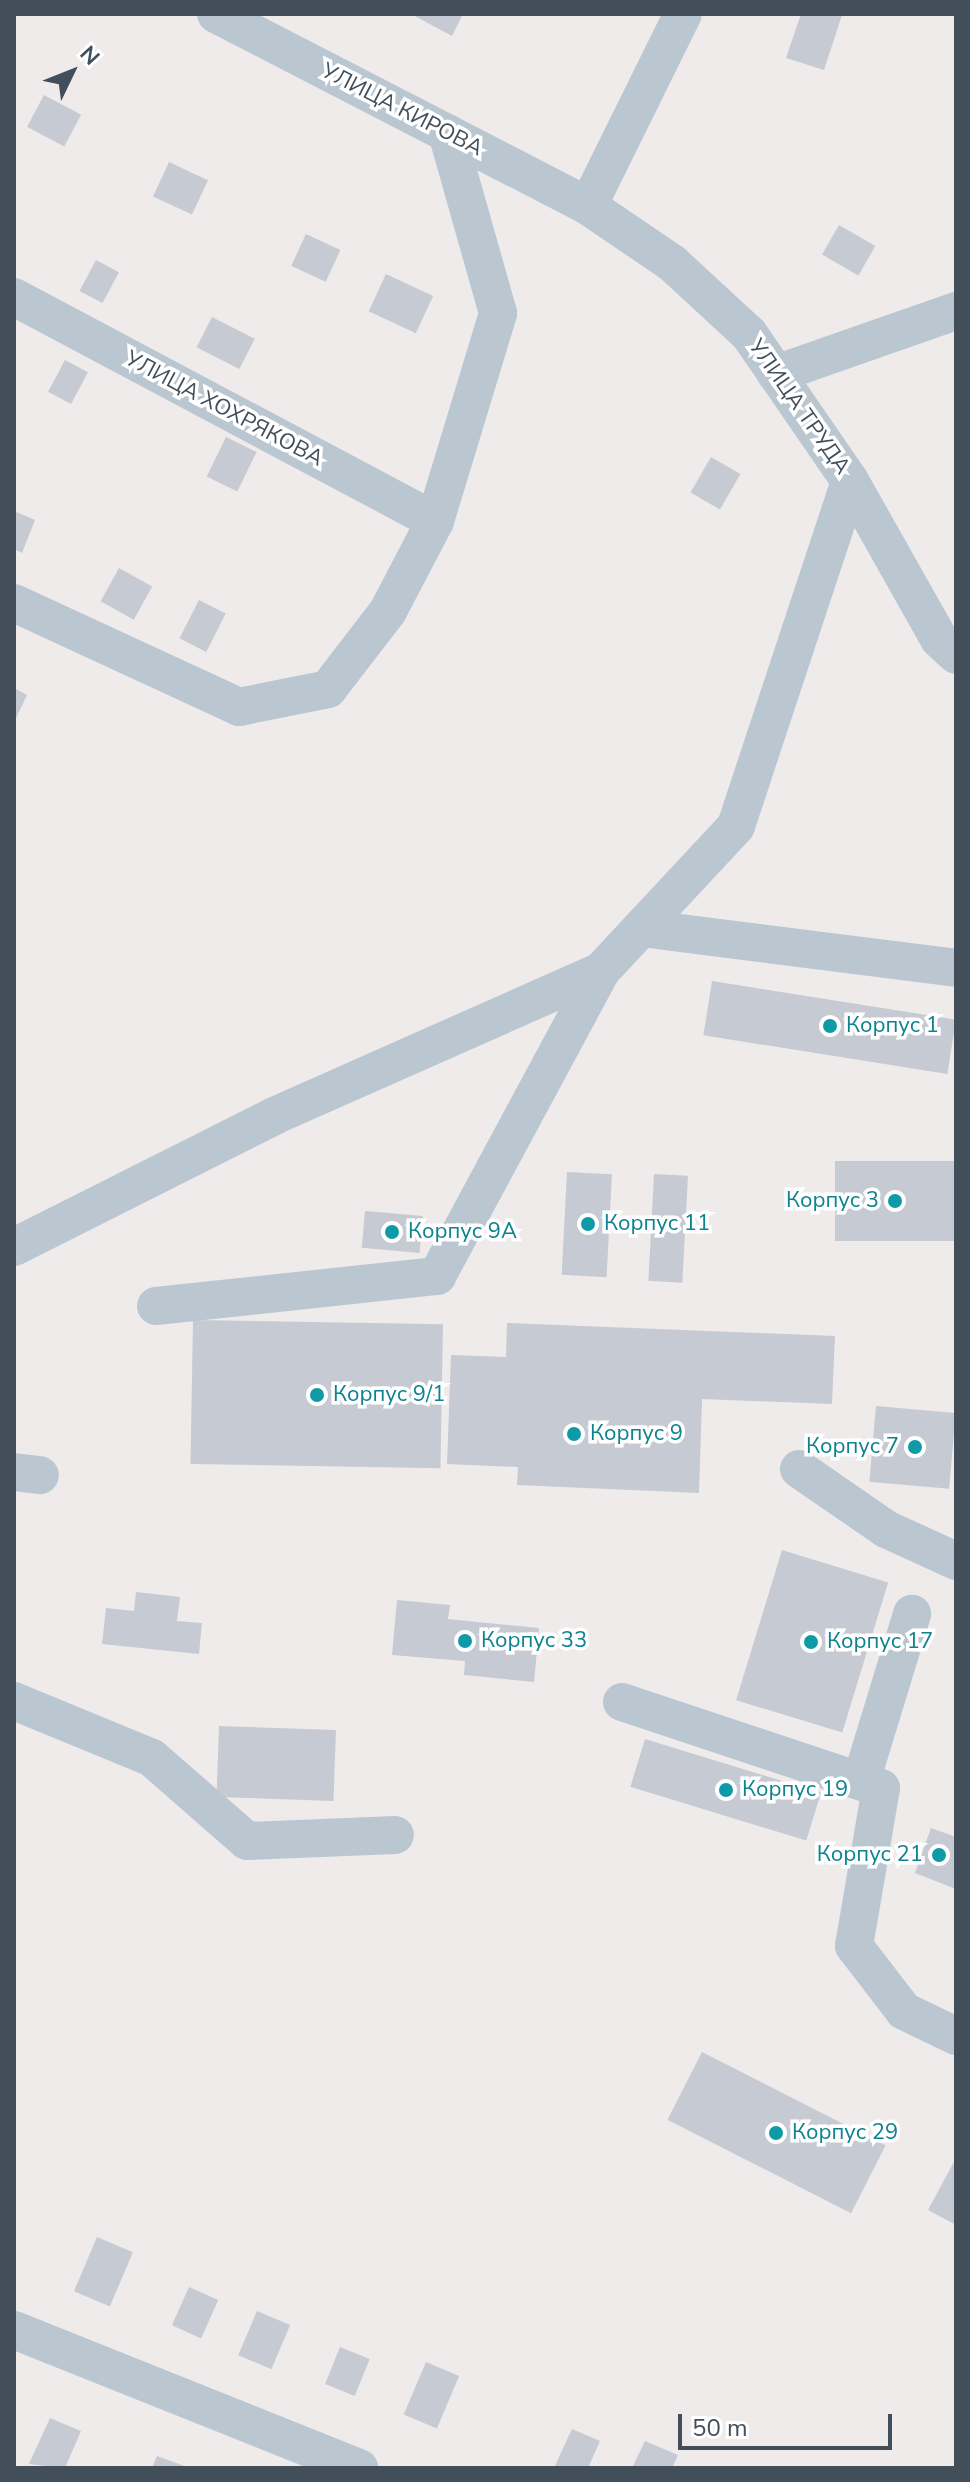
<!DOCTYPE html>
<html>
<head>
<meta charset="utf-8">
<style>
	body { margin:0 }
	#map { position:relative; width:970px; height:2482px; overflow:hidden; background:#efebeb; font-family:"Nunito Sans",sans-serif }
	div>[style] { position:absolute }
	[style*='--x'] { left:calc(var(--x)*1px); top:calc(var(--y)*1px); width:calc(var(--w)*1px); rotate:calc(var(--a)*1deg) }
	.building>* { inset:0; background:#c6cad2; transform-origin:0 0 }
	.minor>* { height:38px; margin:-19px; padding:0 19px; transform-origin:19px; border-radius:19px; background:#bac7d0 }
	.dots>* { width:22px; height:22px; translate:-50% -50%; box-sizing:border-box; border:4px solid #fff; border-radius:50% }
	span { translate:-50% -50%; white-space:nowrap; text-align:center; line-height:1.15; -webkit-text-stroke:7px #fff; paint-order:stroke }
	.street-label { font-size:22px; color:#424f5b }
	.culture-label { font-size:22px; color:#0d838f }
	.left { translate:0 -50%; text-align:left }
	.right { translate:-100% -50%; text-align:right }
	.frame { position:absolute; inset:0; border:16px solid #424f5b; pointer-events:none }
	.north { position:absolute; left:32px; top:32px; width:80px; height:80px; -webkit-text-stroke:6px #fff; paint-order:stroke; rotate:47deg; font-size:22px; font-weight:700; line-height:32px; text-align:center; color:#424f5b }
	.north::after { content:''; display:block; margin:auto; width:28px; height:36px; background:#424f5b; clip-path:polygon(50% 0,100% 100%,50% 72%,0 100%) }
	.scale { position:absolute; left:678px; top:2414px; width:214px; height:36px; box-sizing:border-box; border:4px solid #424f5b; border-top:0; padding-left:10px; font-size:24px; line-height:28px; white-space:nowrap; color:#424f5b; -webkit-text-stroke:6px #fff; paint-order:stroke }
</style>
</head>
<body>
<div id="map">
	<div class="building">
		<i style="clip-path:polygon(411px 14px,463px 14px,452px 36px)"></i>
		<i style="clip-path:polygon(801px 14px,842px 15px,824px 70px,786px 58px)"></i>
		<i style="left:44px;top:95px;width:42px;height:36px;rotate:28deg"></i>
		<i style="left:169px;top:162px;width:43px;height:38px;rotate:25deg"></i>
		<i style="left:839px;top:225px;width:42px;height:34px;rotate:30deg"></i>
		<i style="left:306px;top:234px;width:38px;height:35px;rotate:25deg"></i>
		<i style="left:96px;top:260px;width:26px;height:35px;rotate:28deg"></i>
		<i style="left:386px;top:274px;width:52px;height:41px;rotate:25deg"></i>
		<i style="left:212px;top:317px;width:48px;height:34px;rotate:27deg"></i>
		<i style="left:65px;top:360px;width:26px;height:36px;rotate:28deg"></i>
		<i style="left:226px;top:437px;width:34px;height:44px;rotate:26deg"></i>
		<i style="left:711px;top:457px;width:34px;height:41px;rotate:30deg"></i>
		<i style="clip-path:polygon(14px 511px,35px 520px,22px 553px,14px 549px)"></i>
		<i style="left:119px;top:568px;width:38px;height:38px;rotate:29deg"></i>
		<i style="left:199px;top:600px;width:30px;height:43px;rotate:27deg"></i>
		<i style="clip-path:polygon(14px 688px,27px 695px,14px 722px)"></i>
		<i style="left:712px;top:981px;width:247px;height:55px;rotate:9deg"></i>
		<i style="left:835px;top:1161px;width:121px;height:80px"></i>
		<i style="left:567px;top:1172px;width:45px;height:103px;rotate:3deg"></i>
		<i style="left:654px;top:1174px;width:34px;height:107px;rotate:3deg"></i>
		<i style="left:365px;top:1211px;width:58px;height:37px;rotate:5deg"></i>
		<i style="left:193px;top:1320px;width:250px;height:144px;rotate:1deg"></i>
		<i style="clip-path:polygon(507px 1323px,835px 1336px,832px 1404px,702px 1399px,699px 1493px,517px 1485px,518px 1467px,447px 1464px,451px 1355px,506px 1357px)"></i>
		<i style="left:876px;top:1406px;width:80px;height:76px;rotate:5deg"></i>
		<i style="left:782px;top:1550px;width:111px;height:157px;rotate:17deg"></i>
		<i style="clip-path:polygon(136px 1592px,180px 1597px,177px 1621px,202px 1623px,199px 1654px,102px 1644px,106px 1608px,134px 1611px)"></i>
		<i style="clip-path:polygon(397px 1600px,450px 1605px,448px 1619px,539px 1628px,534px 1682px,464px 1675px,465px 1661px,392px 1655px)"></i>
		<i style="left:219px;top:1726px;width:117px;height:71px;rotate:2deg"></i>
		<i style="left:645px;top:1739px;width:184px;height:50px;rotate:17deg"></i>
		<i style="clip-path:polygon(931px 1828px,956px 1837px,956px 1889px,915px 1873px)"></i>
		<i style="left:702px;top:2052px;width:206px;height:76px;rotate:27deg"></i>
		<i style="clip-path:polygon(956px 2158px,956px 2225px,928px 2210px)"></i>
		<i style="left:97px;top:2237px;width:39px;height:59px;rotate:23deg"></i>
		<i style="left:189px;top:2287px;width:32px;height:42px;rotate:24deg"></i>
		<i style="left:257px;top:2311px;width:36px;height:48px;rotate:23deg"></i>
		<i style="left:340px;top:2347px;width:32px;height:40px;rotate:22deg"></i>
		<i style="left:426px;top:2362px;width:36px;height:57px;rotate:23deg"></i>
		<i style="clip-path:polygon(50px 2418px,81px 2431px,65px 2468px,29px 2464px)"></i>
		<i style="clip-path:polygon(572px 2429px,600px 2441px,588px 2468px,554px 2468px)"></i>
		<i style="clip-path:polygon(645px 2441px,678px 2455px,672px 2468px,632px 2468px)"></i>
		<i style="clip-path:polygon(157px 2456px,190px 2468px,152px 2468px)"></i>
	</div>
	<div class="minor">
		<i style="--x:216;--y:14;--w:419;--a:27.3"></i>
		<i style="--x:588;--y:206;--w:102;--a:34.2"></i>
		<i style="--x:672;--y:263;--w:105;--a:42.7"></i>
		<i style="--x:749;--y:334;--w:178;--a:55.5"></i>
		<i style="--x:850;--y:481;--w:181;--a:60.6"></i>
		<i style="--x:939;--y:639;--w:23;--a:43"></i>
		<i style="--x:588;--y:206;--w:214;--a:-63.7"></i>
		<i style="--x:14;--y:297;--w:477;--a:28"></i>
		<i style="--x:776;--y:374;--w:191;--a:-19.3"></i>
		<i style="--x:14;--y:603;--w:248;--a:24.8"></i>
		<i style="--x:239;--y:707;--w:91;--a:-11.4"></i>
		<i style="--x:328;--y:689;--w:98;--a:-52.4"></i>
		<i style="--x:388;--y:611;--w:102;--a:-62.4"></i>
		<i style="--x:435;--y:521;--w:217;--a:-73.1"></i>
		<i style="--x:498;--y:313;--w:187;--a:-105.8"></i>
		<i style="--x:641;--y:928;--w:318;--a:7.2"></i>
		<i style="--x:14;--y:1247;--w:291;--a:-26.7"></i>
		<i style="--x:274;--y:1116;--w:358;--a:-23.9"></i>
		<i style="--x:156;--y:1306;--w:283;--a:-6.1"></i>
		<i style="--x:437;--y:1276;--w:346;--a:-61.7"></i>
		<i style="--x:601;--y:971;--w:198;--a:-47"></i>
		<i style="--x:736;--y:826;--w:363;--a:-71.7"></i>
		<i style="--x:799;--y:1469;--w:106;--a:34.6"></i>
		<i style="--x:886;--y:1529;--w:77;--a:24.6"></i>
		<i style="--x:14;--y:1472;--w:26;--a:7"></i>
		<i style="--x:14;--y:1701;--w:149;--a:22.4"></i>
		<i style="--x:152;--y:1758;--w:126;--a:41.1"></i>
		<i style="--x:247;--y:1841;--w:148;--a:-2.3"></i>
		<i style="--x:622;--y:1702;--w:273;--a:18.4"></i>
		<i style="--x:881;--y:1788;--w:160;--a:99.7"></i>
		<i style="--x:854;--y:1946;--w:82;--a:52.4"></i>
		<i style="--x:904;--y:2011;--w:58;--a:25.7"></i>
		<i style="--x:861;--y:1781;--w:175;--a:-73"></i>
		<i style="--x:14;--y:2330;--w:372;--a:21.8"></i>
	</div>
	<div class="dots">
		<i style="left:830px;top:1026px;background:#0f9aa8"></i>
		<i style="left:895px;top:1201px;background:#0f9aa8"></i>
		<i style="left:588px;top:1224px;background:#0f9aa8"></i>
		<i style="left:392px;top:1232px;background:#0f9aa8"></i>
		<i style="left:317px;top:1395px;background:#0f9aa8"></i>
		<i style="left:574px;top:1434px;background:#0f9aa8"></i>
		<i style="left:915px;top:1447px;background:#0f9aa8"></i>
		<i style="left:465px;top:1641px;background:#0f9aa8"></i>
		<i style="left:811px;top:1642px;background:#0f9aa8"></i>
		<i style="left:726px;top:1790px;background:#0f9aa8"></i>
		<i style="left:939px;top:1855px;background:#0f9aa8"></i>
		<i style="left:776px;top:2133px;background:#0f9aa8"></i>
	</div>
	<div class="street-label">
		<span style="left:402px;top:110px;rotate:27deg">УЛИЦА КИРОВА</span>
		<span style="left:799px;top:407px;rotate:55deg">УЛИЦА ТРУДА</span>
		<span style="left:224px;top:409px;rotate:28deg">УЛИЦА ХОХРЯКОВА</span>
	</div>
	<div class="culture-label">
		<span class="left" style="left:846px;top:1026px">Корпус 1</span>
		<span class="right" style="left:879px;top:1201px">Корпус 3</span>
		<span class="left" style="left:604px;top:1224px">Корпус 11</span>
		<span class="left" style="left:408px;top:1232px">Корпус 9А</span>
		<span class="left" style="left:333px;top:1395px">Корпус 9/1</span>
		<span class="left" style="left:590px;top:1434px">Корпус 9</span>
		<span class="right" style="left:899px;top:1447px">Корпус 7</span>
		<span class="left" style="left:481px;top:1641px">Корпус 33</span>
		<span class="left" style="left:827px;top:1642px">Корпус 17</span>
		<span class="left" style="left:742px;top:1790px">Корпус 19</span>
		<span class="right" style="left:923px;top:1855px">Корпус 21</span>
		<span class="left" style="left:792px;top:2133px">Корпус 29</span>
	</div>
	<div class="frame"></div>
	<div class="north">N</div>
	<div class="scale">50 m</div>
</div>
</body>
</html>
